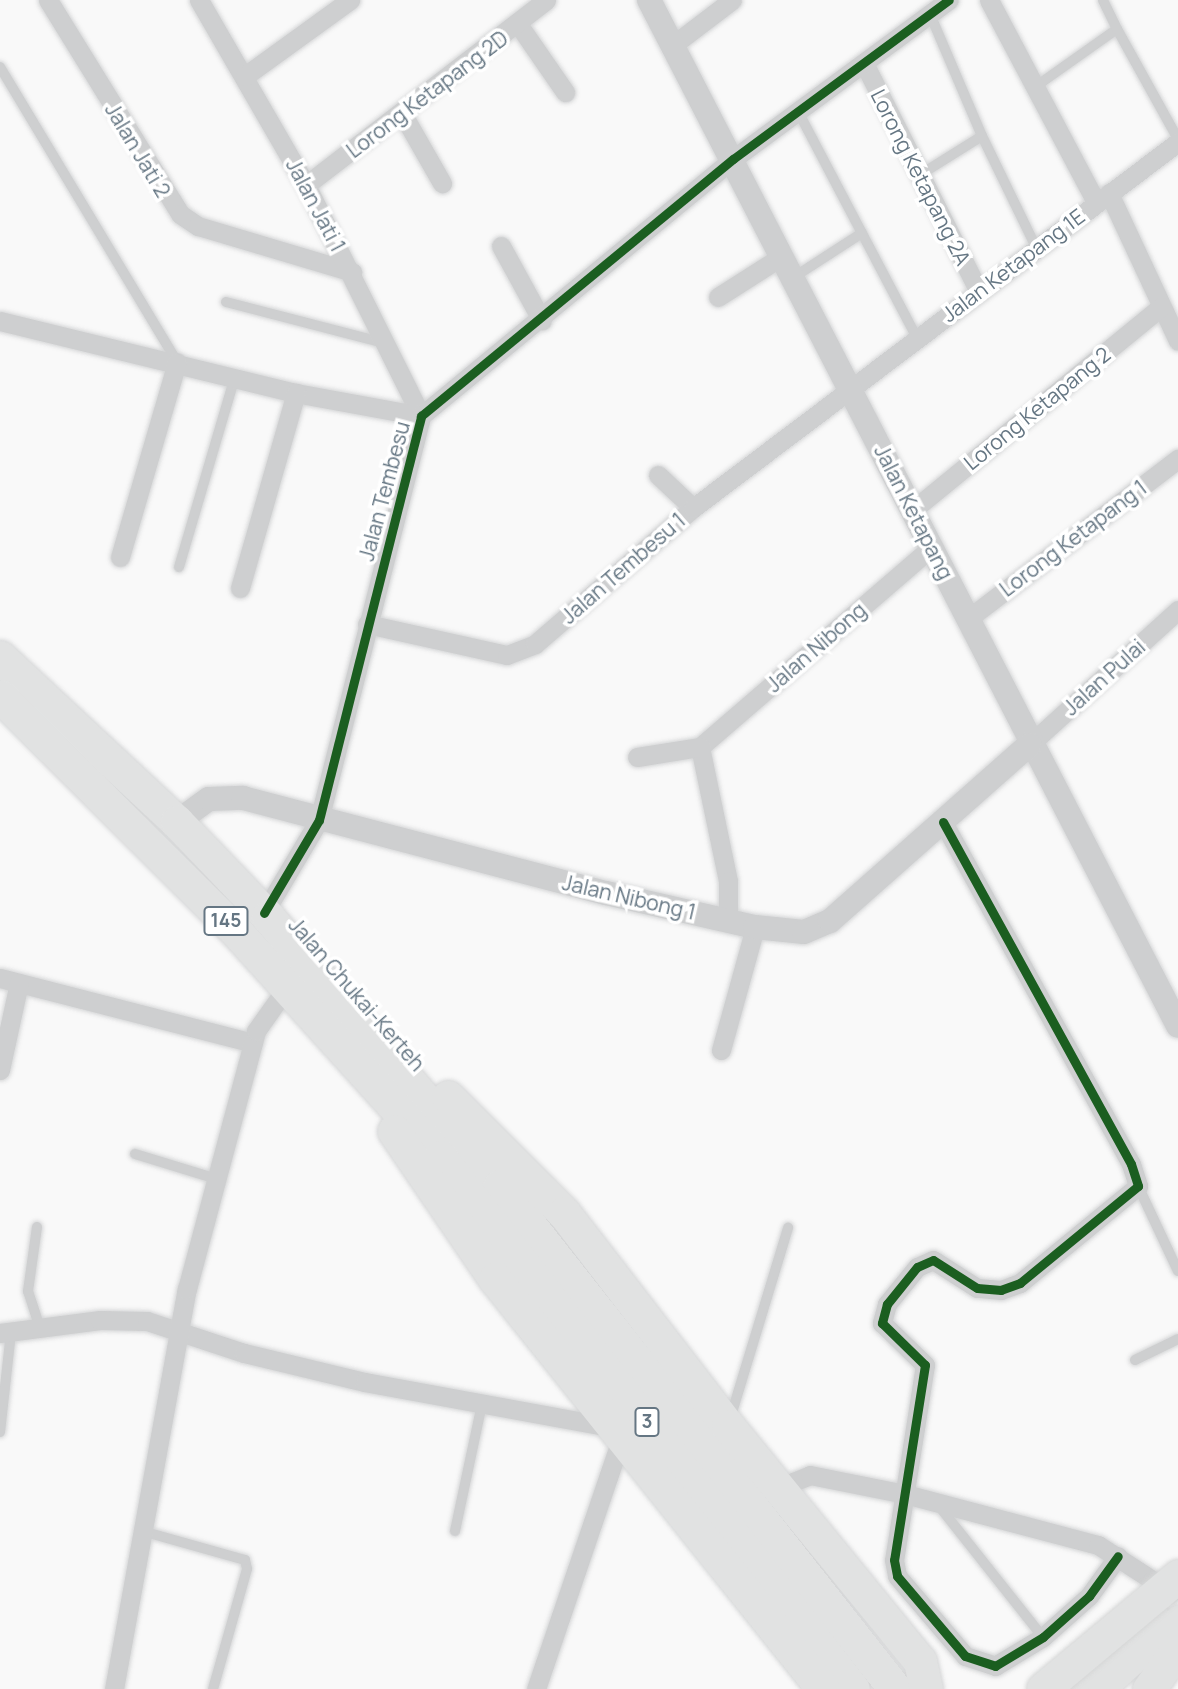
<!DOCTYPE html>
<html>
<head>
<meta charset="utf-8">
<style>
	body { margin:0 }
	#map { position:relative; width:1178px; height:1689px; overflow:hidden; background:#f9f9f9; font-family:Manrope,sans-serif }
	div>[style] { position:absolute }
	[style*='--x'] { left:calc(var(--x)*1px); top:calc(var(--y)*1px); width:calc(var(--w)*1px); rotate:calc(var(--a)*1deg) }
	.roads { filter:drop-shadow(0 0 2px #d5d6d7) drop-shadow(0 0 2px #d5d6d7) }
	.service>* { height:10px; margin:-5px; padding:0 5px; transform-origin:5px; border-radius:5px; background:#cecfd0 }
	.minor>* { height:19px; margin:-9.5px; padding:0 9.5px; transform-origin:9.5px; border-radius:9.5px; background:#cecfd0 }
	.tertiary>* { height:24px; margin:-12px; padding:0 12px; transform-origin:12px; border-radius:12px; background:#cecfd0 }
	.secondary>* { height:28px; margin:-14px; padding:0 14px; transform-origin:14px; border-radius:14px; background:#e1e2e2 }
	.trunk>* { height:33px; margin:-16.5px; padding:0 16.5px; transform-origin:16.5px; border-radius:16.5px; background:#e1e2e2 }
	.bridges { filter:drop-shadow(0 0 2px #d5d6d6) drop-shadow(0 0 2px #d5d6d6) }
	.trunk-bridge>* { height:33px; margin:-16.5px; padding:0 16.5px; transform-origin:16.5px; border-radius:16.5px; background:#e1e2e2 }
	.cycleway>* { height:9px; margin:-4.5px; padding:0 4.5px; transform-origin:4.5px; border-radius:4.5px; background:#1b5e20 }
	span { translate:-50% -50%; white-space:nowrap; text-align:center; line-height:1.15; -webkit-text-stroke:7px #fff; paint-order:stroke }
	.shield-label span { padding:2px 5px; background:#fff; border:2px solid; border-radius:5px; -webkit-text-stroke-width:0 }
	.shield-label { font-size:19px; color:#657683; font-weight:700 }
	.street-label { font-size:21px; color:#657683 }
</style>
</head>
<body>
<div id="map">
	<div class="roads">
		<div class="service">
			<i style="--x:1117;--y:29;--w:126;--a:61"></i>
			<i style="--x:0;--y:67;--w:344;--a:59"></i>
			<i style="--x:1035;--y:87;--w:100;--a:-35.3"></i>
			<i style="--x:1117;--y:29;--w:32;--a:-116"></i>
			<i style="--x:802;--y:119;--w:247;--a:62.3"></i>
			<i style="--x:982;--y:136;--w:123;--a:64.1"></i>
			<i style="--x:918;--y:176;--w:75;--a:-32"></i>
			<i style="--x:982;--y:136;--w:133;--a:-113.1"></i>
			<i style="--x:794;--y:277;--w:81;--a:-32.9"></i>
			<i style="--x:226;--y:302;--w:164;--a:14.5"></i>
			<i style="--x:179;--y:567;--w:198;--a:-73.6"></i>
			<i style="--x:135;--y:1154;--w:86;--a:17"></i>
			<i style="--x:1138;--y:1186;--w:94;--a:64.8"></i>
			<i style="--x:37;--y:1227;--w:65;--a:98"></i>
			<i style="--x:28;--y:1291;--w:38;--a:72"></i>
			<i style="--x:1135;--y:1360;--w:48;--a:-26"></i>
			<i style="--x:730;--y:1419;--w:200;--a:-73.1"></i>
			<i style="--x:0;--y:1432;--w:100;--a:-83.7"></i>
			<i style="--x:939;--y:1506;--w:167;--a:51.6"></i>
			<i style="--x:142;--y:1531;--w:107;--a:15.7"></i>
			<i style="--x:245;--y:1560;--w:9;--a:77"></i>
			<i style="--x:247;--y:1569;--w:125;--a:105.8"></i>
			<i style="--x:455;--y:1531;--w:130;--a:-78"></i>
		</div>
		<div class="minor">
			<i style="--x:48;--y:0;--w:251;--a:58.3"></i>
			<i style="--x:180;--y:214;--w:22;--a:34"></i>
			<i style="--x:198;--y:226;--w:161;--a:16.6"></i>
			<i style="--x:199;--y:0;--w:214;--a:60"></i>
			<i style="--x:306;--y:185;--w:258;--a:63.5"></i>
			<i style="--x:989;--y:0;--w:229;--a:62.1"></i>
			<i style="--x:518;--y:24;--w:83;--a:55.3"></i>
			<i style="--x:673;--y:45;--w:74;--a:-37.3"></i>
			<i style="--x:864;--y:63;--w:254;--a:63.3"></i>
			<i style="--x:245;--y:76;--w:130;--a:-35.9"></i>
			<i style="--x:402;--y:113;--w:81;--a:60.3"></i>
			<i style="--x:306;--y:185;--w:303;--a:-37.6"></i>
			<i style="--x:1109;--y:193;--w:163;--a:65"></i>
			<i style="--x:501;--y:246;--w:85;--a:61.3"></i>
			<i style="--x:718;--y:297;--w:76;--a:-32.6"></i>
			<i style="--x:0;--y:321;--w:305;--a:13.7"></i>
			<i style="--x:296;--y:393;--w:127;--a:10.4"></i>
			<i style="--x:658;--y:475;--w:48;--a:43.3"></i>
			<i style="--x:914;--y:509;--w:319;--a:-39.3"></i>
			<i style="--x:120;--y:557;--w:203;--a:-73.7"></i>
			<i style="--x:240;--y:588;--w:203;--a:-74"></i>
			<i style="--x:969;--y:618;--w:263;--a:-37.3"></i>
			<i style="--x:367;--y:624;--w:143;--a:12.5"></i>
			<i style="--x:507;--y:655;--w:30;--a:-21"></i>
			<i style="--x:535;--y:644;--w:208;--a:-40.7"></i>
			<i style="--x:693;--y:508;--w:608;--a:-37.04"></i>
			<i style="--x:1029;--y:745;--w:201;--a:-42.2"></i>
			<i style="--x:700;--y:747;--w:306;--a:-40.8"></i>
			<i style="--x:700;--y:747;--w:137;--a:78.2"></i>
			<i style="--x:728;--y:881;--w:39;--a:90"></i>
			<i style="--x:637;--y:757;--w:64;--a:-9"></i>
			<i style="--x:943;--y:822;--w:390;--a:61.2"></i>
			<i style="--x:1131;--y:1164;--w:23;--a:72"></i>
			<i style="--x:1138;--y:1186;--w:153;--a:140.6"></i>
			<i style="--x:1020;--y:1283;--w:20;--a:160"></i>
			<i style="--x:1001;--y:1290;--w:24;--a:-175"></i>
			<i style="--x:977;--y:1288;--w:52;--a:-147.5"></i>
			<i style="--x:933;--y:1260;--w:17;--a:156"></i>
			<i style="--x:917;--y:1267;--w:48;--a:129"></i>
			<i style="--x:887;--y:1304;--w:20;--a:105"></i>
			<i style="--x:882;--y:1323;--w:60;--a:44.3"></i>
			<i style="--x:925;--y:1365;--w:197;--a:99"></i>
			<i style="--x:894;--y:1560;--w:16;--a:79"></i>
			<i style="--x:897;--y:1576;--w:105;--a:49.6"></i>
			<i style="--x:965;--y:1656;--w:32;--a:18"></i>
			<i style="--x:995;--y:1666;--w:56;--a:-31.1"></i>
			<i style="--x:1043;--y:1637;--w:62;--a:-41.7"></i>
			<i style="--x:1089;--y:1596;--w:49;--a:-54.1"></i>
			<i style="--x:264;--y:913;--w:108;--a:-59.4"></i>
			<i style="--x:319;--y:820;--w:417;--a:-75.8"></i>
			<i style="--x:421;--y:416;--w:404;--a:-39.5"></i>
			<i style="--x:733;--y:159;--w:268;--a:-36.4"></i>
			<i style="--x:0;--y:978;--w:261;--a:14.4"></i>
			<i style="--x:721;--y:1050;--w:128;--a:-74.5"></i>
			<i style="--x:0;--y:1070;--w:89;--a:-77.7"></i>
			<i style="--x:0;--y:1333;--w:101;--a:-7.4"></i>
			<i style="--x:100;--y:1320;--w:47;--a:1.2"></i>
			<i style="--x:147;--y:1321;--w:102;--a:18.3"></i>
			<i style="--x:244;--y:1353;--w:124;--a:13.5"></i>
			<i style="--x:365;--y:1382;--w:249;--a:10.4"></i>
			<i style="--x:785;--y:1495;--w:15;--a:-58"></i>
			<i style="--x:793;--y:1482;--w:18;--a:-22"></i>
			<i style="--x:810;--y:1475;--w:97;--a:11.3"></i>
			<i style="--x:905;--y:1494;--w:200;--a:14.8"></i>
			<i style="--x:1098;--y:1545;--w:87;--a:32.8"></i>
			<i style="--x:114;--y:1689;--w:407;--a:-79.7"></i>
			<i style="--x:187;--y:1289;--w:267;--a:-75"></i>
			<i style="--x:256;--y:1031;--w:54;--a:-54.8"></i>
			<i style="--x:536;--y:1689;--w:263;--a:-71.2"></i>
		</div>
		<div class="tertiary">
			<i style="--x:649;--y:0;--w:1154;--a:62.72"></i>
			<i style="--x:177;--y:822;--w:39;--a:-36"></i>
			<i style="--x:209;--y:799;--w:34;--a:-2"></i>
			<i style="--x:243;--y:798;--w:375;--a:14.7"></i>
			<i style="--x:606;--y:893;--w:153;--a:12.9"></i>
			<i style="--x:755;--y:927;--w:49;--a:5.8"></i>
			<i style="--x:804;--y:932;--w:28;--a:-23"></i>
			<i style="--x:830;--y:921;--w:266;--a:-41.5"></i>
		</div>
		<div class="secondary">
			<i style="--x:1071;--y:1689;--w:111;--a:-41"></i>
			<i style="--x:1102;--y:1689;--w:103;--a:-42.2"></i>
		</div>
		<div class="trunk">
			<i style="--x:0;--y:657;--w:242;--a:43"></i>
			<i style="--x:177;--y:822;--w:132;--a:46.2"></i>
			<i style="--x:268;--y:917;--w:355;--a:49.3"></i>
			<i style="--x:499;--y:1186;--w:640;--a:51.79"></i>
			<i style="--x:0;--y:696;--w:332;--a:44.9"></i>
			<i style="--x:235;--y:930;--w:306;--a:47.9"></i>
			<i style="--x:440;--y:1157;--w:673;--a:52.18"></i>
			<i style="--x:448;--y:1097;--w:164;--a:45"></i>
			<i style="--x:564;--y:1213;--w:269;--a:52.4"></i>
			<i style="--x:728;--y:1426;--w:303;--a:50.8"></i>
			<i style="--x:920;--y:1661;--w:29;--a:78"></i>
			<i style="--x:394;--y:1131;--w:179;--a:55.7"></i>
			<i style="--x:495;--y:1279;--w:525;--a:51.34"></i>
			<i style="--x:1149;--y:1689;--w:50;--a:-54.7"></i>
		</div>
	</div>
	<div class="bridges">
		<div class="trunk-bridge">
			<i style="--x:1043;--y:1689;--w:176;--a:-39.9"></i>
		</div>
	</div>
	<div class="cycleway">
		<i style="--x:943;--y:822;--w:390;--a:61.2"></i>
		<i style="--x:1131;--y:1164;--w:23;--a:72"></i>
		<i style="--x:1138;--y:1186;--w:153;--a:140.6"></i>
		<i style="--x:1020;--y:1283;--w:20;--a:160"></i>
		<i style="--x:1001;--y:1290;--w:24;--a:-175"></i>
		<i style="--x:977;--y:1288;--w:52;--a:-147.5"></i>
		<i style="--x:933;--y:1260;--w:17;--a:156"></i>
		<i style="--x:917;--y:1267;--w:48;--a:129"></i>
		<i style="--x:887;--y:1304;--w:20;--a:105"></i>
		<i style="--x:882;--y:1323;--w:60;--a:44.3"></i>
		<i style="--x:925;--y:1365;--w:197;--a:99"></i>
		<i style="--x:894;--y:1560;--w:16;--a:79"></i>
		<i style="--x:897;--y:1576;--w:105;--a:49.6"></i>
		<i style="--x:965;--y:1656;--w:32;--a:18"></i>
		<i style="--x:995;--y:1666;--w:56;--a:-31.1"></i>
		<i style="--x:1043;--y:1637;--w:62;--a:-41.7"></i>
		<i style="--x:1089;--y:1596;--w:49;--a:-54.1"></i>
		<i style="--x:264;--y:913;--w:108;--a:-59.4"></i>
		<i style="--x:319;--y:820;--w:417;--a:-75.8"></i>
		<i style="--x:421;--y:416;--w:404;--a:-39.5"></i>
		<i style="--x:733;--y:159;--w:268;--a:-36.4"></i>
	</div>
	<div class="shield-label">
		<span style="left:226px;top:921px">145</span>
		<span style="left:647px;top:1422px">3</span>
	</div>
	<div class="street-label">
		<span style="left:427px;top:94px;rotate:-37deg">Lorong Ketapang 2D</span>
		<span style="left:138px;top:150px;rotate:59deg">Jalan Jati 2</span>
		<span style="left:921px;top:177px;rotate:63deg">Lorong Ketapang 2A</span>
		<span style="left:316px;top:205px;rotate:62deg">Jalan Jati 1</span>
		<span style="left:1013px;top:265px;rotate:-37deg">Jalan Ketapang 1E</span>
		<span style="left:1037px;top:408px;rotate:-39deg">Lorong Ketapang 2</span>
		<span style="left:384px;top:491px;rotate:-75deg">Jalan Tembesu</span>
		<span style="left:914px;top:512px;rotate:63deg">Jalan Ketapang</span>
		<span style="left:1073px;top:538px;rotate:-37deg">Lorong Ketapang 1</span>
		<span style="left:623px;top:568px;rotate:-41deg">Jalan Tembesu 1</span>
		<span style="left:816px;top:647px;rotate:-41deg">Jalan Nibong</span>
		<span style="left:1104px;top:677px;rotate:-42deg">Jalan Pulai</span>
		<span style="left:629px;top:897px;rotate:13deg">Jalan Nibong 1</span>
		<span style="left:357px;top:994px;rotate:49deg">Jalan Chukai-Kerteh</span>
	</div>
</div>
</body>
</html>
